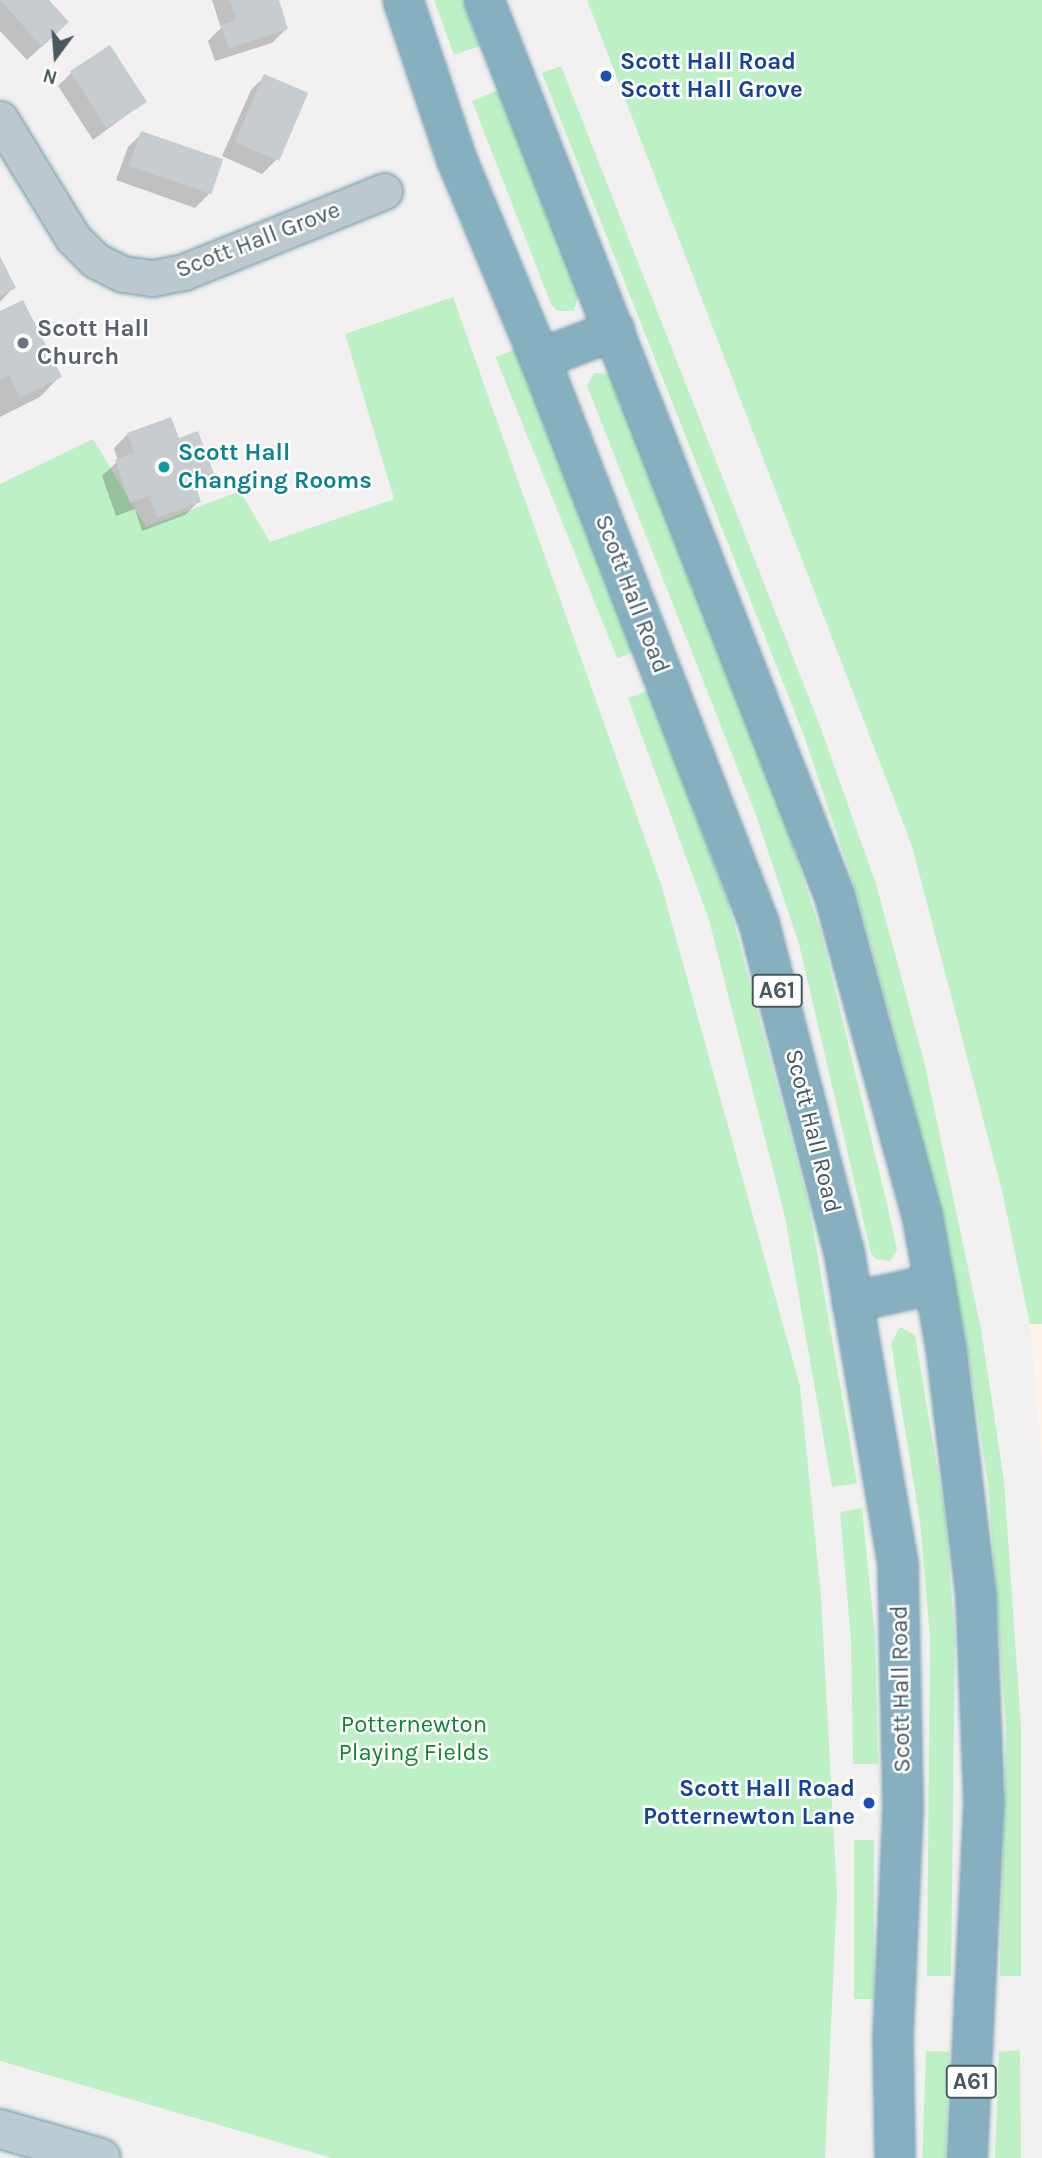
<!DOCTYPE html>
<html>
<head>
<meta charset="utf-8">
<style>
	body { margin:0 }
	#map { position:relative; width:1042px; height:2158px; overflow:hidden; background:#f2f0f0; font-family:Karla,sans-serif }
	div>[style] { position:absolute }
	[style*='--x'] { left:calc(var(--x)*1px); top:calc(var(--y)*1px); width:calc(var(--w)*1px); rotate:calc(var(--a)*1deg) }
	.commercial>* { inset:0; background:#fdf3e9 }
	.green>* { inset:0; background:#bdf1c5; transform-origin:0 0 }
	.shadow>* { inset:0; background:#0003 }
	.building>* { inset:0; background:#c6cccf; transform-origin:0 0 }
	.roads { filter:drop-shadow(0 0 2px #719aac) drop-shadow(0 0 2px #719aac) }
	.street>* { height:35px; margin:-17.5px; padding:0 17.5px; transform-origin:17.5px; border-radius:17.5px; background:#bbc8cd }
	.secondary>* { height:38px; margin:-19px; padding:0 19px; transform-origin:19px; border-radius:19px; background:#bbcbd2 }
	.highway>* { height:38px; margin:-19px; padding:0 19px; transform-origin:19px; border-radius:19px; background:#86afc0 }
	.dots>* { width:19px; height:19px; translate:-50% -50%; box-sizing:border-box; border:4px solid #fff; border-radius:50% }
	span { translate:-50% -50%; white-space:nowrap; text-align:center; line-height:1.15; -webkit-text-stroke:5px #fff; paint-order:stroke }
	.shield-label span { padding:2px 5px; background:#fff; border:2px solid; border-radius:5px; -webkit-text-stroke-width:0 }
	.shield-label { font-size:23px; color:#47585e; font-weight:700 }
	.transit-label { font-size:24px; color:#164399; font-weight:700 }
	.left { translate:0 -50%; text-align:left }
	.right { translate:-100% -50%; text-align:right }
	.street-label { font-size:24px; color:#47585e }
	.worship-label { font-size:24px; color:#5b616d; font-weight:700 }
	.culture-label { font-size:24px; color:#0d838f; font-weight:700 }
	.park-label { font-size:24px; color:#138332 }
	.north { position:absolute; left:21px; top:21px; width:70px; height:70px; -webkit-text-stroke:5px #fff; paint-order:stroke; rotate:196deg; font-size:19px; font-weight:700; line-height:28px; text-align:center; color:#47585e }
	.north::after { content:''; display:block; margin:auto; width:24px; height:32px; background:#47585e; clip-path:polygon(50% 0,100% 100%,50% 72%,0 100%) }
</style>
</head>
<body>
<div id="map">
	<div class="commercial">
		<i style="clip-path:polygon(1030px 1324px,1042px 1324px,1042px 1461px)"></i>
	</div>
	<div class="green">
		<i style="clip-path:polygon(434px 0,462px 0,480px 46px,454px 55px)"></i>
		<i style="clip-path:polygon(587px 0,1042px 0,1042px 1324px,1030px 1324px,1002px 1191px,912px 846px)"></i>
		<i style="clip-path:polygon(561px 66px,820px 726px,876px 884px,925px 1065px,981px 1329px,1004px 1481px,1021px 1726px,1021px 1976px,1000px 1976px,1006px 1727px,988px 1484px,965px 1333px,906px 1075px,857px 894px,803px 733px,542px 73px)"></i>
		<i style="clip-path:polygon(498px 90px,579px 292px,574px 311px,557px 311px,551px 304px,472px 101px)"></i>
		<i style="clip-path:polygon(453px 297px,661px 884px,800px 1386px,821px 1596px,837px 1895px,825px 2158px,332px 2158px,0 2061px,0 484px,93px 439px,146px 527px,240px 491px,270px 542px,394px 499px,345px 334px)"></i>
		<i style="left:516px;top:349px;width:325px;height:22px;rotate:68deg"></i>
		<i style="clip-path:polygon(594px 373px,611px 374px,780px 807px,822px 936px,888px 1208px,897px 1250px,890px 1261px,876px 1259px,871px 1253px,799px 944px,756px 815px,587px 386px)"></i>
		<i style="clip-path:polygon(650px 690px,730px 908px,809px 1206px,857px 1483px,832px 1487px,785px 1217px,709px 920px,628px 698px)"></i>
		<i style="clip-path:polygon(900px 1327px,915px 1335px,945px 1516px,955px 1637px,951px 1976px,927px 1976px,930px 1637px,920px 1522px,891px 1343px)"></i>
		<i style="clip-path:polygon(862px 1508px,875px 1636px,878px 1764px,853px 1764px,851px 1640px,840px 1512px)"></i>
		<i style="left:854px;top:1840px;width:20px;height:159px"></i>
		<i style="clip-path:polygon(1020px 2050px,1021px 2158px,995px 2158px,999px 2052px)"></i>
		<i style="left:926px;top:2051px;width:23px;height:107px;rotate:2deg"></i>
	</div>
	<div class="shadow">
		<i style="clip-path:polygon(0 0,46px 0,53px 36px,27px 60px,0 31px)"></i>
		<i style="clip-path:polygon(212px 0,277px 0,286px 29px,272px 43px,215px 61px,208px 41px,221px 28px)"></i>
		<i style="clip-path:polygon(72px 72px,144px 102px,93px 140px,58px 86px)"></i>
		<i style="clip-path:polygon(265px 76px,276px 160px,262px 174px,222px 156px,251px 90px)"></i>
		<i style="clip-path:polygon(142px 133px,209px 194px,195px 208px,116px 180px,128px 147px)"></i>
		<i style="clip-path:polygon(0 260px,14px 287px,0 302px)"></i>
		<i style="clip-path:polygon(0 313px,60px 376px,40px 397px,0 417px)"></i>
		<i style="clip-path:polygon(128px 434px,212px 473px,195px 488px,199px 501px,185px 515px,142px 531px,135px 509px,116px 516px,102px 476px,118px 461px,114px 448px)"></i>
	</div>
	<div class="building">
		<i style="clip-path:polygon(0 0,49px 0,69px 22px,42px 47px)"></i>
		<i style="clip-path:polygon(230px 0,279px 0,288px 29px,229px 48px,221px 25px,236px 20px)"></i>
		<i style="left:110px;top:45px;width:68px;height:48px;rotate:57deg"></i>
		<i style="left:264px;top:74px;width:48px;height:74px;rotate:23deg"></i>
		<i style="left:141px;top:131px;width:87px;height:37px;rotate:19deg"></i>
		<i style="clip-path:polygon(0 256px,16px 288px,0 296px)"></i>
		<i style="clip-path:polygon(23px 300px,62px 377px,20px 398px,9px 375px,0 380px,0 311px)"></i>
		<i style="clip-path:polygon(171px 417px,179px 438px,198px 431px,214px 474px,194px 480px,201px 502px,157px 518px,149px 496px,130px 503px,115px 460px,134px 453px,127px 433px)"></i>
	</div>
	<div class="roads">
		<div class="street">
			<i style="--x:0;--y:119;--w:140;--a:58.5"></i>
			<i style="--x:73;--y:238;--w:31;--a:45"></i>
			<i style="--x:95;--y:260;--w:31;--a:27"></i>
			<i style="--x:123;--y:274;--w:30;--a:8"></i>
			<i style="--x:153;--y:278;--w:32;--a:-11"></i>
			<i style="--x:184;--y:272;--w:216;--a:-22"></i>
		</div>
		<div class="secondary">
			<i style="--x:0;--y:2129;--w:105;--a:16"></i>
		</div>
		<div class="highway">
			<i style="--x:403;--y:0;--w:169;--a:71.4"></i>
			<i style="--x:457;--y:160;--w:216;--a:67.4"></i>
			<i style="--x:540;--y:359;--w:605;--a:68.78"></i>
			<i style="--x:759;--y:923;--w:339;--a:75.5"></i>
			<i style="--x:844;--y:1251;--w:319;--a:80.2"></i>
			<i style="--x:898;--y:1565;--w:244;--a:88.8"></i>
			<i style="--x:903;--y:1809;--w:229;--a:92.5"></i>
			<i style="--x:893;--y:2038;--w:120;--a:89"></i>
			<i style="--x:484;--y:0;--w:963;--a:68.63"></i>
			<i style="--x:835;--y:897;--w:329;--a:74.7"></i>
			<i style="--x:922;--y:1214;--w:135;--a:79.8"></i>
			<i style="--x:946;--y:1347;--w:251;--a:83.1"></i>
			<i style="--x:976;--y:1596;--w:206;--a:87.8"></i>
			<i style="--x:984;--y:1802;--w:356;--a:92.7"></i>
			<i style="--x:540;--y:359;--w:80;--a:-21.1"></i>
			<i style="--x:852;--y:1302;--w:85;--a:-12.2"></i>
		</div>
	</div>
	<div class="dots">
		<i style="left:606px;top:76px;background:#1a4fb4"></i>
		<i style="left:23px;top:343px;background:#6b7280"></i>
		<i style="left:164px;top:467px;background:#0f9aa8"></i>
		<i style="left:869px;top:1803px;background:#1a4fb4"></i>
	</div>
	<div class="shield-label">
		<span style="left:777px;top:991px">A61</span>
		<span style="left:971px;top:2082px">A61</span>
	</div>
	<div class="transit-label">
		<span class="left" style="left:620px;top:76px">Scott Hall Road<br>Scott Hall Grove</span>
		<span class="right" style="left:855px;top:1803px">Scott Hall Road<br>Potternewton Lane</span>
	</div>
	<div class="street-label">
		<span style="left:258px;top:240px;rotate:-21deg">Scott Hall Grove</span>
		<span style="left:632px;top:594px;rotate:69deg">Scott Hall Road</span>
		<span style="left:813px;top:1131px;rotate:76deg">Scott Hall Road</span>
		<span style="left:901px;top:1689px;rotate:-91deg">Scott Hall Road</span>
	</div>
	<div class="worship-label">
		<span class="left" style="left:37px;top:343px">Scott Hall<br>Church</span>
	</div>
	<div class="culture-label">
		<span class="left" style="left:178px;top:467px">Scott Hall<br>Changing Rooms</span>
	</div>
	<div class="park-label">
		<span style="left:414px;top:1739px">Potternewton<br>Playing Fields</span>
	</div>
	<div class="north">N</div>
</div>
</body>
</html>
